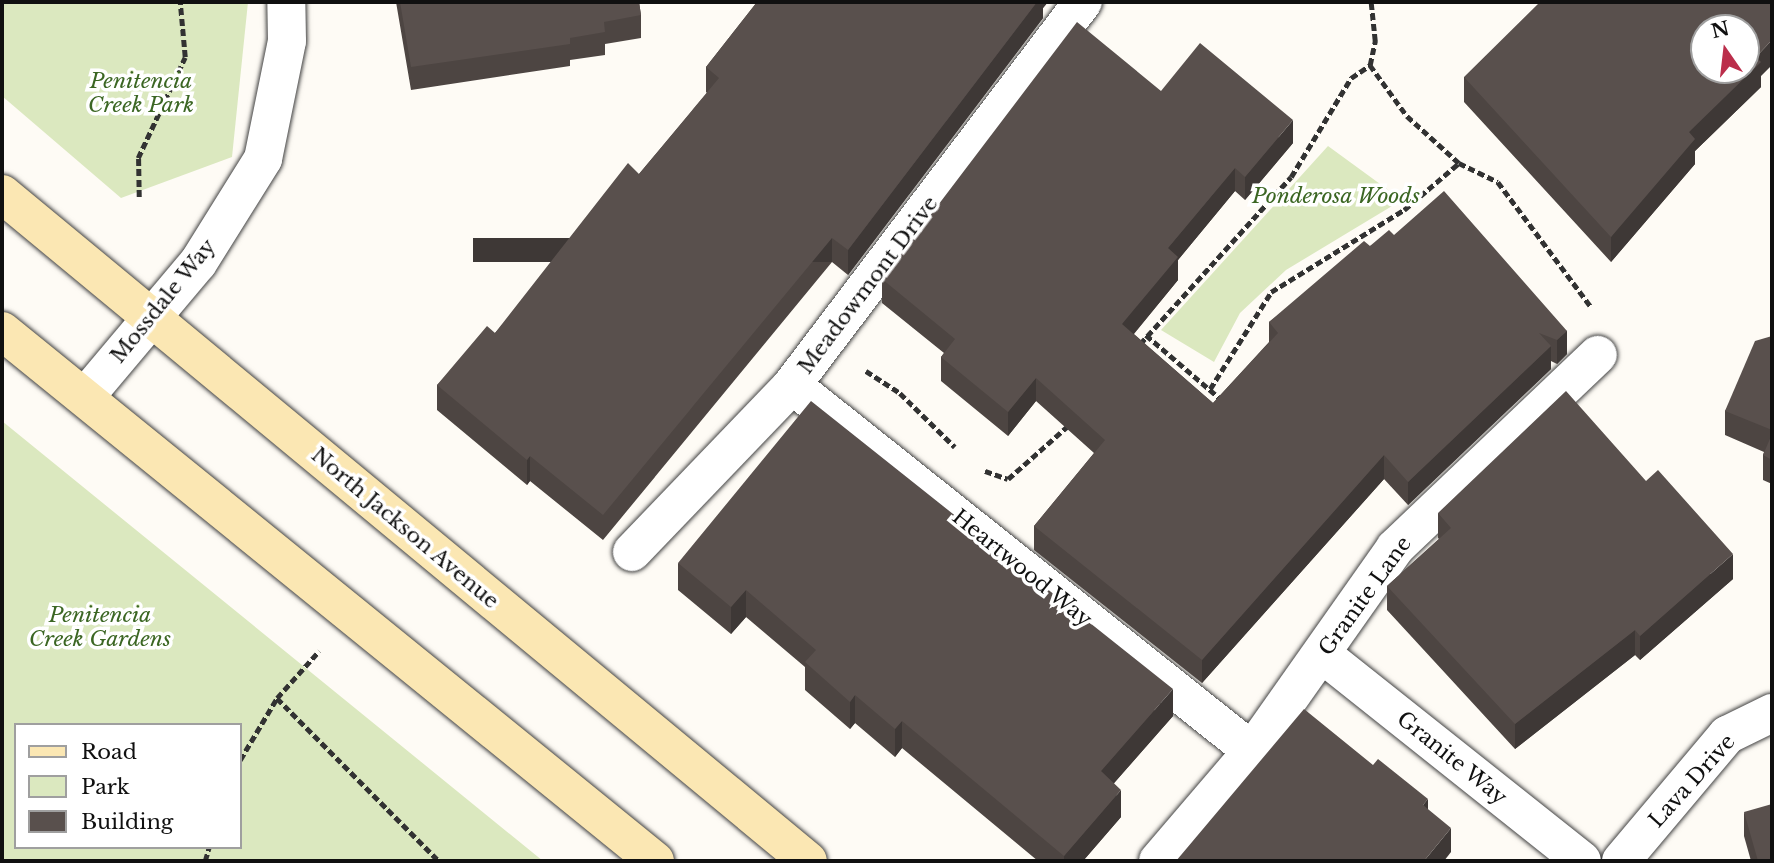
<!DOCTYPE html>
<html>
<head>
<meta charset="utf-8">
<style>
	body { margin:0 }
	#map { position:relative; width:1774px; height:863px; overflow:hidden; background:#fefbf5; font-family:"Libre Baskerville",serif }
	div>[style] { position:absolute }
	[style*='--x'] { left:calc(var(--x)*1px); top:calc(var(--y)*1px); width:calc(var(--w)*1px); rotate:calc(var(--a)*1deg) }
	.green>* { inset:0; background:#dbe8bf }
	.path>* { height:4.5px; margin-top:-2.25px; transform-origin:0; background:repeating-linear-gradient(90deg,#323232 0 7px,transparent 0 10.5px) }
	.roads { filter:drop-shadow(0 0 2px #434343) drop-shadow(0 0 2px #434343) }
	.street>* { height:38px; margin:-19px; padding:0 19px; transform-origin:19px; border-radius:19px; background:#fff }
	.secondary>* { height:38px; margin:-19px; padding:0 19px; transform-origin:19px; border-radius:19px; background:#fbe7b3 }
	.wall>* { inset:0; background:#4d4542 }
	.shaded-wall>* { inset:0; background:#3e3836; transform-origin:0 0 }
	.building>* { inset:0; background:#59504d }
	span { translate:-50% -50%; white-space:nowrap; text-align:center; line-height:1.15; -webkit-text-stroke:7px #fff; paint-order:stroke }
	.park-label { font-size:21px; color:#3b6623; font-style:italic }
	.street-label { font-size:21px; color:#101010 }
	.frame { position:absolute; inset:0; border:4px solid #101010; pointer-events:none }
	.legend { position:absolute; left:14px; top:723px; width:228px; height:126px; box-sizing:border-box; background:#fff; border:2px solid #9f9f9f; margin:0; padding:9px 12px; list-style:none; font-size:21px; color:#101010 }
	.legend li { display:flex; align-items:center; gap:14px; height:35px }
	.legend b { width:35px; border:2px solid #9f9f9f }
	.north { position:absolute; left:1690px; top:14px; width:70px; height:70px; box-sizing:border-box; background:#fff; border:2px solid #9f9f9f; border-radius:50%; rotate:346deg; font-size:19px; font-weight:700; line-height:28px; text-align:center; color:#101010 }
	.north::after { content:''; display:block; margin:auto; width:24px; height:32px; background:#bb2e4b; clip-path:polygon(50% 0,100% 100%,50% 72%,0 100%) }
</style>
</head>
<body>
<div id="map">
	<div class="green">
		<i style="clip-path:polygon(2px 2px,248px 2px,232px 157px,121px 198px,2px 96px)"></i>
		<i style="clip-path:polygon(1328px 146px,1402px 200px,1286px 270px,1240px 313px,1214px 362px,1161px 330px)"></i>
		<i style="clip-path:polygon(evenodd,2px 421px,302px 665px,543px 861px,2px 861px,2px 421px,16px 725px,240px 725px,240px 847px,16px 847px,16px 725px)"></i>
	</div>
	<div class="path">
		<i style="--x:1370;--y:65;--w:63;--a:54"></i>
		<i style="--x:1407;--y:116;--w:70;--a:42.1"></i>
		<i style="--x:139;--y:197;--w:39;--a:-91"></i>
		<i style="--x:138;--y:158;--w:111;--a:-65"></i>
		<i style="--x:185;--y:57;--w:55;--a:-95.2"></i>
		<i style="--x:1146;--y:335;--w:101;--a:40.6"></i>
		<i style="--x:1140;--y:344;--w:225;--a:-47.9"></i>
		<i style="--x:1291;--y:177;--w:116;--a:-58.8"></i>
		<i style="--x:1351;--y:78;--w:23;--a:-34"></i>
		<i style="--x:1370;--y:65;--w:25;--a:-78"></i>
		<i style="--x:1375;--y:41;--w:39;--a:-96"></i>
		<i style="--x:866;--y:371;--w:40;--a:32.9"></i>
		<i style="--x:900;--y:393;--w:77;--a:44.5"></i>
		<i style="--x:1210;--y:389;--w:115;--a:-57.8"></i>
		<i style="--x:1271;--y:292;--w:156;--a:-31.7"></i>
		<i style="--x:1404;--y:210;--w:72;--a:-40.5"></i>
		<i style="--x:1459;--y:163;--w:43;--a:26"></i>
		<i style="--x:1498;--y:182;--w:157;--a:53.3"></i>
		<i style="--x:985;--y:471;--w:24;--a:19"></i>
		<i style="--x:1008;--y:479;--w:83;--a:-41.6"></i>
		<i style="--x:277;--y:698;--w:230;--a:45.2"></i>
		<i style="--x:240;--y:760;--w:72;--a:-59.2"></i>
		<i style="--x:277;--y:698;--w:63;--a:-48.2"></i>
		<i style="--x:205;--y:861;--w:15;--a:-74"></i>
	</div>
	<div class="roads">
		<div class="street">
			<i style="--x:792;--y:385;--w:588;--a:38.51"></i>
			<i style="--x:85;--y:397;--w:175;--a:-49.9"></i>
			<i style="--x:198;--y:263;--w:123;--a:-58"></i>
			<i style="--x:263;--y:159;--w:120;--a:-78.5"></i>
			<i style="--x:287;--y:41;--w:39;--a:-91"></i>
			<i style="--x:632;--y:552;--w:231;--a:-46.2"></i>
			<i style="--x:792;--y:385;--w:481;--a:-52.8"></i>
			<i style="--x:1322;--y:654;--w:332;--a:38.5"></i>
			<i style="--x:1158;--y:861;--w:145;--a:-49.5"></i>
			<i style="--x:1252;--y:751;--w:248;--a:-54.8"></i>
			<i style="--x:1395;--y:548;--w:280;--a:-43.6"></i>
			<i style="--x:1621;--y:861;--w:165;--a:-49.9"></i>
			<i style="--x:1727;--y:735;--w:50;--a:-26.1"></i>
		</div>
		<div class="secondary">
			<i style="--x:2;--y:194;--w:1046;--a:39.61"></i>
			<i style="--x:2;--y:331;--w:841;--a:39.06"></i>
		</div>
	</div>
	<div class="wall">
		<i style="clip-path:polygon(396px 2px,639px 2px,641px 15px,641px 38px,605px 44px,605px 55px,570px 60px,570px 66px,411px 90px)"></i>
		<i style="clip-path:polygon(757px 2px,1048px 2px,1043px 8px,1043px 18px,848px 275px,832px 262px,603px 540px,530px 481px,527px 485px,437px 410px,437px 385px,495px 333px,639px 174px,707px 93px,706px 92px,706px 67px)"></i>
		<i style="clip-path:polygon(1761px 76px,1761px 87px,1695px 151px,1695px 164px,1611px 262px,1464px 102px,1464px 77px)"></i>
		<i style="clip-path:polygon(1161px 91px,1293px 143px,1245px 200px,1235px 191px,1178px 260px,1178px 280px,1134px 334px,1213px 403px,1269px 342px,1269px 322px,1370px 246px,1394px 235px,1567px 331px,1567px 354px,1557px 364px,1551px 361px,1551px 369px,1408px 505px,1384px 479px,1202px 683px,1034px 550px,1034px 526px,1094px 453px,1036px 401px,1008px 436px,941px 381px,941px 357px,944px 353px,882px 303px,882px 279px)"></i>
		<i style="clip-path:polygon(1772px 336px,1772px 484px,1763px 480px,1763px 455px,1764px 452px,1725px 435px,1725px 411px)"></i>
		<i style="clip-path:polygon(1438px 513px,1733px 579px,1640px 660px,1635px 655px,1515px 749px,1387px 610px,1387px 586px,1439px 539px,1438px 538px)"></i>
		<i style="clip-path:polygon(678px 563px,1173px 716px,1114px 783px,1121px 817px,1083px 861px,1038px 861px,902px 748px,895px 757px,855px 723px,850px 729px,805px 690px,805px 667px,746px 617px,731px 634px,678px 590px)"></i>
		<i style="clip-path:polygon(1744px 812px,1772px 861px,1751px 861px,1744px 836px)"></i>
	</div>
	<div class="shaded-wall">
		<i style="clip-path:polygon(1037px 2px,1048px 2px,1043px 8px,1043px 18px,848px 275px,848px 250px)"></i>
		<i style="clip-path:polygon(1772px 40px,1772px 65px,1761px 76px,1761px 87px,1695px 151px,1695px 164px,1611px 262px,1611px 237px,1689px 132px,1756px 57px)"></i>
		<i style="clip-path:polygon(1293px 120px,1293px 143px,1245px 200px,1245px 177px)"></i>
		<i style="clip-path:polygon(1235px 168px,1235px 191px,1178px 260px,1178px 280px,1122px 348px,1122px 324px,1168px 248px)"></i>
		<i style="left:832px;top:238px;width:24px;height:359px;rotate:90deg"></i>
		<i style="clip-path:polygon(1567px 331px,1567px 354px,1557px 364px,1557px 340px)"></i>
		<i style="clip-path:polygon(1551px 346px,1551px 369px,1408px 505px,1408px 482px)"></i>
		<i style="clip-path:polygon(1036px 378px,1036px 401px,1008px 436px,1008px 412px)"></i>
		<i style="clip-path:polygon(1384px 455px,1384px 479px,1202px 683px,1202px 660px)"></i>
		<i style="clip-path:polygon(530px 456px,530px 481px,527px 485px,527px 460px)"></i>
		<i style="clip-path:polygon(1733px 554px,1733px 579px,1640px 660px,1640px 636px)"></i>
		<i style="clip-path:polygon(746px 590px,746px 617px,731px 634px,731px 607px)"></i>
		<i style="clip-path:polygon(1635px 630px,1635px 655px,1515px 749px,1515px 724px)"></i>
		<i style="clip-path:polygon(1173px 689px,1173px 716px,1101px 798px,1101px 771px)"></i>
		<i style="clip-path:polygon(855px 695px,855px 723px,850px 729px,850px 702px)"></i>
		<i style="clip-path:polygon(902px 721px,902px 748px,895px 757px,895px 729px)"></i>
		<i style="clip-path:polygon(1121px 790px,1121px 817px,1083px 861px,1064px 861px,1064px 856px)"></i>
		<i style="clip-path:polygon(1428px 799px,1428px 824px,1423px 805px)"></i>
		<i style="clip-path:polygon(1451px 828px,1451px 852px,1444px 861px,1424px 861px)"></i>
	</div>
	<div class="building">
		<i style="clip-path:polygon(400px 2px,639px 2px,641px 15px,604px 22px,605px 32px,570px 38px,570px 44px,411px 67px)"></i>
		<i style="clip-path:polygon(757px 2px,1037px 2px,848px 250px,832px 238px,603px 515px,530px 456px,527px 460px,437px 385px,487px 326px,495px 333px,628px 163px,639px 174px,719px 78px,706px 67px)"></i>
		<i style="clip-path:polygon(evenodd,1540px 2px,1772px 2px,1772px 40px,1756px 57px,1761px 62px,1689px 132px,1695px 139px,1611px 237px,1464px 77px,1540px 2px,1704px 28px,1746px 28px,1746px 70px,1704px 70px,1704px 28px)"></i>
		<i style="clip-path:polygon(1077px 22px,1161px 91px,1200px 43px,1293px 120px,1245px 177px,1235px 168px,1168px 248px,1178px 257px,1122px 324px,1213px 403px,1278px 333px,1269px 322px,1364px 241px,1370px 246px,1389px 230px,1394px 235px,1444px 191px,1567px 331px,1557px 340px,1539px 333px,1551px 346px,1408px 482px,1384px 455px,1202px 660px,1034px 526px,1105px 440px,1036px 378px,1008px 412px,941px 357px,955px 339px,882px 279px)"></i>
		<i style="clip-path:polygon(1772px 336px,1772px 430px,1725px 411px,1755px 341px)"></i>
		<i style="clip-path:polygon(1566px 391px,1646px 481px,1658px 470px,1733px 554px,1640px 636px,1635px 630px,1515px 724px,1387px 586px,1451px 528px,1438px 513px)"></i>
		<i style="clip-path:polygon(811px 401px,1173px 689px,1101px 771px,1121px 790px,1064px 856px,902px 721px,895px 729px,855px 695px,850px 702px,805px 662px,816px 650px,746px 590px,731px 607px,678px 563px)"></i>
		<i style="clip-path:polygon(1772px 434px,1772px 460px,1763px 455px)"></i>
		<i style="clip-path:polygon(1304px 709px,1373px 765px,1378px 759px,1428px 799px,1423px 805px,1451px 828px,1424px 861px,1176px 861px)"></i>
		<i style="clip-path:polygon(1772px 804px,1772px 861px,1758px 861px,1744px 812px)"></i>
	</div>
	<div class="park-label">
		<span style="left:141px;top:93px">Penitencia<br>Creek Park</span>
		<span style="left:1336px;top:196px">Ponderosa Woods</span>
		<span style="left:100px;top:627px">Penitencia<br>Creek Gardens</span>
	</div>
	<div class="street-label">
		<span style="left:868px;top:285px;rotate:-53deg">Meadowmont Drive</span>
		<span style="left:163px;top:301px;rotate:-51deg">Mossdale Way</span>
		<span style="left:405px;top:528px;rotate:40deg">North Jackson Avenue</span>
		<span style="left:1022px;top:568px;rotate:39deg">Heartwood Way</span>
		<span style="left:1365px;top:596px;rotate:-54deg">Granite Lane</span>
		<span style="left:1452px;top:758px;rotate:39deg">Granite Way</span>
		<span style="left:1692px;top:781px;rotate:-48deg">Lava Drive</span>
	</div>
	<div class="frame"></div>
	<ul class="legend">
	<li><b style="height:9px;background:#fbe7b3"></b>Road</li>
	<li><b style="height:19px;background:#dbe8bf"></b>Park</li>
	<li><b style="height:19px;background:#59504d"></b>Building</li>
	</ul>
	<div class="north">N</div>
</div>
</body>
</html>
